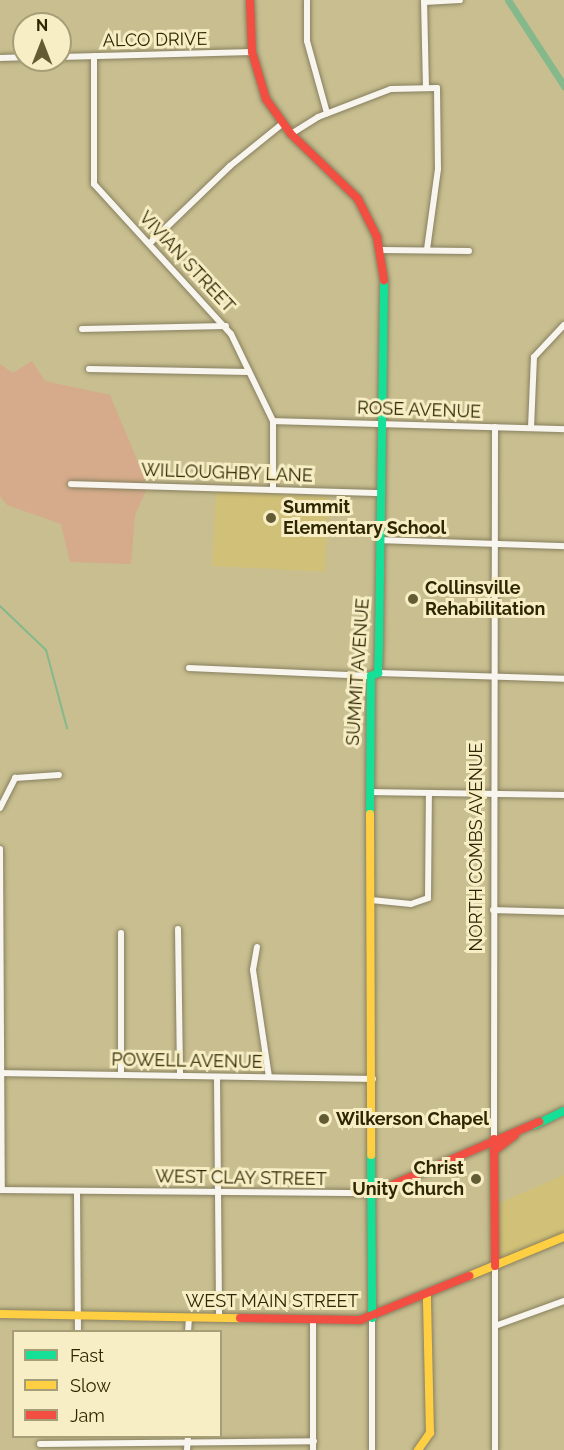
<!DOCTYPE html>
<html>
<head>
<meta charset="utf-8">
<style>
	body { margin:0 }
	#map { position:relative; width:564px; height:1450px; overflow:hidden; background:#c8be90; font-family:Raleway,sans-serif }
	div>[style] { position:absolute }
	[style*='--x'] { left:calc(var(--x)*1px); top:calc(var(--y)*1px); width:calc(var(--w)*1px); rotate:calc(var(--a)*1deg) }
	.built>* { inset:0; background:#d1c178; transform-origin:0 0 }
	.green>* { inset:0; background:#d5ab8b }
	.stream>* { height:2px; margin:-1px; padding:0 1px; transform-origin:1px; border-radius:1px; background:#85b88b }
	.canal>* { height:7px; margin:-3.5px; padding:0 3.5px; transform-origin:3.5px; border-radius:3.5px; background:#85b88b }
	.roads { filter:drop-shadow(0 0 2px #88805f) drop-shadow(0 0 2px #88805f) }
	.street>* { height:6px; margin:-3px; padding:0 3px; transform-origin:3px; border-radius:3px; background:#f7f5ee }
	.fast>* { height:8px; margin:-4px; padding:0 4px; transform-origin:4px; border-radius:4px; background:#16e098 }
	.slow>* { height:8px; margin:-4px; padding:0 4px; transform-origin:4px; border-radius:4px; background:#ffcf43 }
	.jam>* { height:8px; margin:-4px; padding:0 4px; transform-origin:4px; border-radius:4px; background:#f24e42 }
	.dots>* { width:16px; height:16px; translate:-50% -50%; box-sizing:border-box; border:3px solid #f7eec5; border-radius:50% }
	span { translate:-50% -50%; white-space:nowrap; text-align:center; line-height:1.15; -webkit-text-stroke:6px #f7eec5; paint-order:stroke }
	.street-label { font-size:18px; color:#2d2601 }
	.poi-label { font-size:18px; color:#2d2601; font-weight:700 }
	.left { translate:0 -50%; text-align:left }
	.right { translate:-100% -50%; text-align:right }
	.legend { position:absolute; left:12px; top:1330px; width:210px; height:108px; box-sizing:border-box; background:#f7eec5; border:2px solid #a69e77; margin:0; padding:8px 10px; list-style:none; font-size:18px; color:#2d2601 }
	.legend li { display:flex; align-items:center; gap:12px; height:30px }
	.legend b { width:30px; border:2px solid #a69e77 }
	.north { position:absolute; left:12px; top:12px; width:60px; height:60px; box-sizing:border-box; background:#f7eec5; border:2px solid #a69e77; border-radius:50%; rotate:0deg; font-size:16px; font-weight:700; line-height:24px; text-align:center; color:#2d2601 }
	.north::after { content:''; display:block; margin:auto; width:21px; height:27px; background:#635b33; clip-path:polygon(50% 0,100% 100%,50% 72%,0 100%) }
</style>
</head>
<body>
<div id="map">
	<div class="built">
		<i style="left:216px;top:491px;width:113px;height:75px;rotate:3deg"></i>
		<i style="clip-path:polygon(564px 1175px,564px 1237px,495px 1266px,495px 1205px)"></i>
	</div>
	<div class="green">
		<i style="clip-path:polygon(32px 361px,45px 381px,110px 395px,148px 486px,135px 515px,131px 564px,70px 562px,61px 524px,7px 505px,0 496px,0 364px,13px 373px)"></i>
	</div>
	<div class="stream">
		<i style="--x:0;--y:606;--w:64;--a:43.7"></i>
		<i style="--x:46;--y:650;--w:81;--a:74.9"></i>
	</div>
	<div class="canal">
		<i style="--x:508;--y:0;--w:103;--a:56.9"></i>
	</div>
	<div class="roads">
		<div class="street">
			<i style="--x:307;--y:0;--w:41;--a:90"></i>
			<i style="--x:307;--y:41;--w:75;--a:74.5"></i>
			<i style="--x:424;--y:0;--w:88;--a:88.7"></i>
			<i style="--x:424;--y:2;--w:36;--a:-3"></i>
			<i style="--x:94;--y:56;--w:128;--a:90"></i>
			<i style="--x:94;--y:184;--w:203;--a:47.6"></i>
			<i style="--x:231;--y:334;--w:97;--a:64.2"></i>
			<i style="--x:273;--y:421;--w:69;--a:90"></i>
			<i style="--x:60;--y:57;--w:192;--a:-1.5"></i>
			<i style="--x:0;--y:58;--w:24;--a:-2"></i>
			<i style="--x:291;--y:134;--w:32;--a:-32"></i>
			<i style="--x:318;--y:117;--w:78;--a:-21"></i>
			<i style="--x:391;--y:89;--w:46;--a:-1.2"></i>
			<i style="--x:437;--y:88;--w:81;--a:89.3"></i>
			<i style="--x:438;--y:169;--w:81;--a:97.8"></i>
			<i style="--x:150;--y:243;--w:111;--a:-43.9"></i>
			<i style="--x:230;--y:166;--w:67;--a:-38.9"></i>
			<i style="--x:381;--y:250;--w:88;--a:0.7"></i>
			<i style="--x:82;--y:329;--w:144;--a:-1.2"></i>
			<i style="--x:89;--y:369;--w:160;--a:1.1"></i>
			<i style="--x:273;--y:421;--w:291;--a:1.6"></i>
			<i style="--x:531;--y:428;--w:71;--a:-87.6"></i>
			<i style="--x:534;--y:357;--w:44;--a:-46.8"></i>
			<i style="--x:71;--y:484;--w:310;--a:1.7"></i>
			<i style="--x:380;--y:540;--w:184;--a:1.9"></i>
			<i style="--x:189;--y:668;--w:182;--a:2.5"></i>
			<i style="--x:378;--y:673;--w:186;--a:1.8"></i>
			<i style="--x:370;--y:792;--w:194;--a:0.9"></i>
			<i style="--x:0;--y:808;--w:34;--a:-63"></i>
			<i style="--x:15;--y:778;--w:44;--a:-3.9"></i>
			<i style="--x:0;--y:849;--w:341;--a:89.7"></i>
			<i style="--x:371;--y:900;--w:40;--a:5.7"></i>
			<i style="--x:411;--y:904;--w:18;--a:-19"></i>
			<i style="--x:428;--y:898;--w:105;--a:-89.5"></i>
			<i style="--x:493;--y:910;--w:71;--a:1.6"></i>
			<i style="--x:178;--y:929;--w:147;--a:89.2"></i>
			<i style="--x:121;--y:933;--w:142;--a:90"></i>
			<i style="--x:257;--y:947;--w:23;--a:100"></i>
			<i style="--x:253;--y:970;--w:108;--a:81.5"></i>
			<i style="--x:0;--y:1073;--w:373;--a:0.9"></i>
			<i style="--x:217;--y:1077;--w:241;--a:89.5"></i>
			<i style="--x:494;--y:1139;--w:712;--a:-89.92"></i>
			<i style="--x:0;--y:1190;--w:373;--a:0.5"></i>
			<i style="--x:77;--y:1192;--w:140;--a:89.6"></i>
			<i style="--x:495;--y:1266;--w:184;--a:90"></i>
			<i style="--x:313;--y:1319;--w:131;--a:90"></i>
			<i style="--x:495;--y:1326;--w:73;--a:-19.9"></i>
			<i style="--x:188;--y:1332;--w:15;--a:-86"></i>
			<i style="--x:40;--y:1444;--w:274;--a:-0.6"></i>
			<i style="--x:187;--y:1450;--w:13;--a:-86"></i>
			<i style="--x:372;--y:1450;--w:132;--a:-90"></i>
		</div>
		<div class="fast">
			<i style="--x:370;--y:814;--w:138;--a:-89.6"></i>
			<i style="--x:371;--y:676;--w:8;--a:-23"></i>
			<i style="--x:378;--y:673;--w:29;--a:-88"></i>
			<i style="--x:379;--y:644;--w:364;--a:-89.2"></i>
			<i style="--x:535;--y:1125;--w:32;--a:-26"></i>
			<i style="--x:371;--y:1155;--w:163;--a:89.6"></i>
		</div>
		<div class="slow">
			<i style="--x:370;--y:814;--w:341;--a:89.8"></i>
			<i style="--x:469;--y:1276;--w:103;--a:-22.3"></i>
			<i style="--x:0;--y:1314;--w:240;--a:1"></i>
			<i style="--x:418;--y:1450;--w:21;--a:-55"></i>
			<i style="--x:430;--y:1433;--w:137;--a:-91.3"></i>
		</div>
		<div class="jam">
			<i style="--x:250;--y:0;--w:52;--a:87.8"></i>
			<i style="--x:252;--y:52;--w:49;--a:73.4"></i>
			<i style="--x:266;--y:99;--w:43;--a:54.5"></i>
			<i style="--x:291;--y:134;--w:93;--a:44.1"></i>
			<i style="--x:358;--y:199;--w:42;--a:63.4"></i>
			<i style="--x:377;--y:237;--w:44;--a:80.8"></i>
			<i style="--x:494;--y:1139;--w:127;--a:89.5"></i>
			<i style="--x:494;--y:1151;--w:26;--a:-37"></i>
			<i style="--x:373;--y:1193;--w:181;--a:-23.2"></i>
			<i style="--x:240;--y:1318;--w:120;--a:1"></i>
			<i style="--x:360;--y:1320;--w:118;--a:-22"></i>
		</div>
	</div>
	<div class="dots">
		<i style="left:271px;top:518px;background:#635b33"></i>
		<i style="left:413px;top:599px;background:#635b33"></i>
		<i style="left:324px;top:1119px;background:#635b33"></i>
		<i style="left:476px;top:1179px;background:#635b33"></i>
	</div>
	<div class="street-label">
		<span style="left:155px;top:40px;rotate:-1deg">ALCO DRIVE</span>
		<span style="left:187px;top:262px;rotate:47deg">VIVIAN STREET</span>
		<span style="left:419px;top:410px;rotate:2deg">ROSE AVENUE</span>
		<span style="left:227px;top:473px;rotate:2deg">WILLOUGHBY LANE</span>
		<span style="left:358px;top:672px;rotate:-86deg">SUMMIT AVENUE</span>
		<span style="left:476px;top:847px;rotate:-90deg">NORTH COMBS AVENUE</span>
		<span style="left:187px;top:1061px;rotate:1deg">POWELL AVENUE</span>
		<span style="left:241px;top:1178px;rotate:1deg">WEST CLAY STREET</span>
		<span style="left:272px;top:1301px">WEST MAIN STREET</span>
	</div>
	<div class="poi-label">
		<span class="left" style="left:283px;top:518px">Summit<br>Elementary School</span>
		<span class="left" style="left:425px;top:599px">Collinsville<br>Rehabilitation</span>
		<span class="left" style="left:336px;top:1119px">Wilkerson Chapel</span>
		<span class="right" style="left:464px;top:1179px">Christ<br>Unity Church</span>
	</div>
	<ul class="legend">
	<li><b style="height:8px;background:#16e098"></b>Fast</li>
	<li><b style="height:8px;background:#ffcf43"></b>Slow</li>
	<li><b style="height:8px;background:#f24e42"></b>Jam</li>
	</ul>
	<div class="north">N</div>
</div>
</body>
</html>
